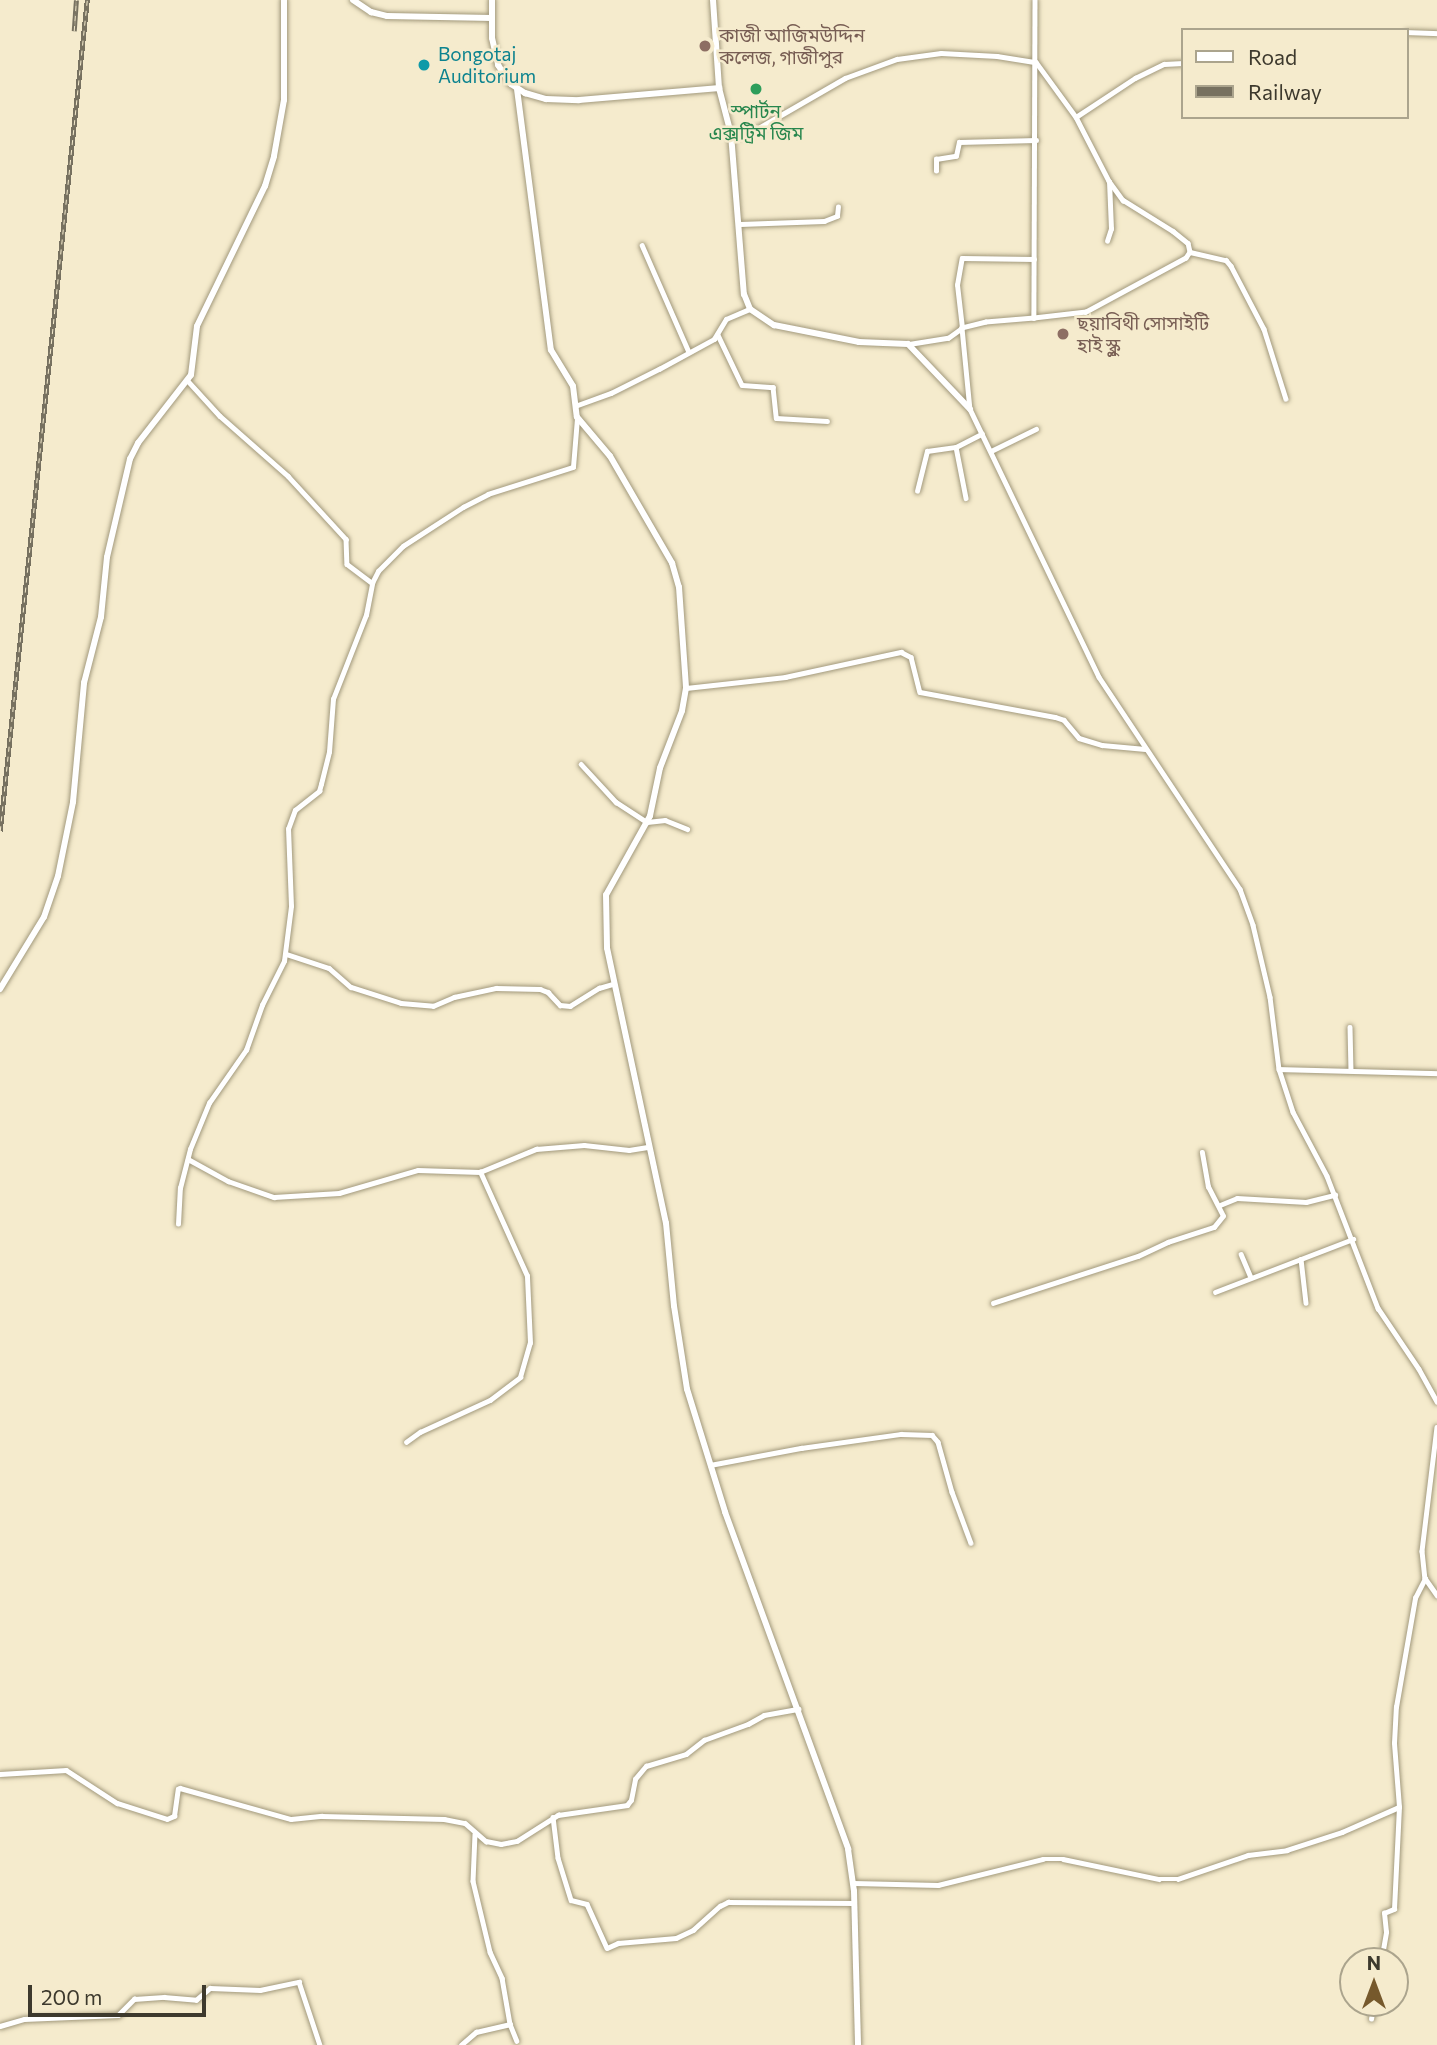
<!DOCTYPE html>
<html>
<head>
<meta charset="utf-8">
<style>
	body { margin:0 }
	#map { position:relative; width:1437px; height:2045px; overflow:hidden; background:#f5ebcd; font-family:Commissioner,"Noto Sans Bengali",sans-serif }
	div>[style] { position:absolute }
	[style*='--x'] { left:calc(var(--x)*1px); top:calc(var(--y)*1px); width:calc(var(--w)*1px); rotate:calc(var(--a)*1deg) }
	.roads { filter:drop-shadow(0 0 2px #a2997c) drop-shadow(0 0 2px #a2997c) }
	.minor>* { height:4.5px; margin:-2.25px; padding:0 2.25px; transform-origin:2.25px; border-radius:2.25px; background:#fff }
	.tertiary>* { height:6px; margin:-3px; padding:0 3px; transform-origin:3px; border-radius:3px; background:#fff }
	.secondary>* { height:6px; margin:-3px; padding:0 3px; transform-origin:3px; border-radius:3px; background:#fff }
	.rail>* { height:4.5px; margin-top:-2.25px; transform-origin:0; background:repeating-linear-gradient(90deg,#f5ebcd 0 5px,#777160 0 10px); box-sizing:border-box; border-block:2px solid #777160 }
	.dots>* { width:19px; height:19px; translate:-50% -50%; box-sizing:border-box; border:4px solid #f5ebcd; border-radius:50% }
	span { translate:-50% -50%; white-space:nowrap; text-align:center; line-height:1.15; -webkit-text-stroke:5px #f5ebcd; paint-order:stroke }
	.education-label { font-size:19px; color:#785e54 }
	.left { translate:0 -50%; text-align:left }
	.culture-label { font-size:19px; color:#0d838f }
	.leisure-label { font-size:19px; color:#27864d }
	.legend { position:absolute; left:1181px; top:28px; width:228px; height:91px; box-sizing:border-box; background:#f5ebcd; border:2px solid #aba48d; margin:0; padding:9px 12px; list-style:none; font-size:21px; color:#3d392d }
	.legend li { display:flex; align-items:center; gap:14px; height:35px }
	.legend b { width:35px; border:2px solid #aba48d }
	.north { position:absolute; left:1339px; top:1947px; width:70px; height:70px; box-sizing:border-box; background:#f5ebcd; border:2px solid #aba48d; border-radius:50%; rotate:0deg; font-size:19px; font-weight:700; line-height:28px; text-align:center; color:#3d392d }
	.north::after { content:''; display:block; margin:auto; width:24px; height:32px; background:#76592c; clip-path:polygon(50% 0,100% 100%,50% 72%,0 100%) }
	.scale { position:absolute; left:28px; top:1985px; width:178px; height:32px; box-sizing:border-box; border:4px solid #3d392d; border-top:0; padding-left:9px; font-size:21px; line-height:24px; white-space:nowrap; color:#3d392d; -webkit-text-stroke:5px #f5ebcd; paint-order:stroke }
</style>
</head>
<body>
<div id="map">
	<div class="roads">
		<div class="minor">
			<i style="--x:1035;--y:0;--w:318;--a:90.2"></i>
			<i style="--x:1034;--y:318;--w:48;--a:175.2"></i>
			<i style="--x:986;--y:322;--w:25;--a:166"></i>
			<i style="--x:962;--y:328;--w:81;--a:84.4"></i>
			<i style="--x:970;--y:409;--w:297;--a:64.3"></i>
			<i style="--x:1099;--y:677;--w:255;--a:56.4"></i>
			<i style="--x:1240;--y:889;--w:38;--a:70"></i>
			<i style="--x:1253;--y:925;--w:74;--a:76.7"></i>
			<i style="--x:1270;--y:997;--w:73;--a:82.9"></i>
			<i style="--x:1279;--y:1069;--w:45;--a:72"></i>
			<i style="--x:1293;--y:1112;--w:72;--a:62"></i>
			<i style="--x:1327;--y:1176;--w:142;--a:68.9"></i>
			<i style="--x:1378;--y:1308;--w:73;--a:56.1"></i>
			<i style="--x:1419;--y:1369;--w:37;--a:61"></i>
			<i style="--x:1407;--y:32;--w:30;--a:2"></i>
			<i style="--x:1076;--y:117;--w:71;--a:-33.5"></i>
			<i style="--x:1135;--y:78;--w:32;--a:-26"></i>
			<i style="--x:1164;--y:64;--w:19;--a:-3"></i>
			<i style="--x:731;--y:134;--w:7;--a:16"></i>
			<i style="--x:738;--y:136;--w:18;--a:-19"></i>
			<i style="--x:755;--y:130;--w:104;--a:-30"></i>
			<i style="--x:845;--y:78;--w:55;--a:-20.1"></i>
			<i style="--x:897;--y:59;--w:44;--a:-7.8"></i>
			<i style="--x:941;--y:53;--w:56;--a:3.1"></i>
			<i style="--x:997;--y:56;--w:39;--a:9"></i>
			<i style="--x:1036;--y:62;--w:68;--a:54"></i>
			<i style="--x:1076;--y:117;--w:72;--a:62.7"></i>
			<i style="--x:1109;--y:181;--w:24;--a:54"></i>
			<i style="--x:1123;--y:200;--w:59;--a:31.8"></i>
			<i style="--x:1173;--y:231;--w:19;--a:39"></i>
			<i style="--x:1188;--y:243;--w:9;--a:77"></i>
			<i style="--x:1190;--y:252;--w:7;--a:124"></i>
			<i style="--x:1186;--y:258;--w:114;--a:151.6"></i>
			<i style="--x:1086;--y:312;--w:52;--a:173.4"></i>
			<i style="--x:936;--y:171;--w:12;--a:-90"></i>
			<i style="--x:936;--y:159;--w:20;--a:-9"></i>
			<i style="--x:956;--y:156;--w:14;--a:-78"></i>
			<i style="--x:959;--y:142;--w:77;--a:-1.5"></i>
			<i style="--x:740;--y:224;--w:84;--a:-2"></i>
			<i style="--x:824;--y:221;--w:14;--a:-21"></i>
			<i style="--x:837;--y:216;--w:9;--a:-84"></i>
			<i style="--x:1107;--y:241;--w:13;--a:-72"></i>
			<i style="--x:1111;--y:229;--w:47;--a:-92.4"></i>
			<i style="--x:642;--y:245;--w:117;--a:66.3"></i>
			<i style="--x:1190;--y:252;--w:37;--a:13"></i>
			<i style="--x:1226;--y:260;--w:8;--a:50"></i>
			<i style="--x:1231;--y:266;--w:71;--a:62.4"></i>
			<i style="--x:1264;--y:329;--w:73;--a:72.6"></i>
			<i style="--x:718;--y:335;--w:55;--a:64.4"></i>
			<i style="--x:742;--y:385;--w:31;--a:4"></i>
			<i style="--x:773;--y:387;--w:31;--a:84"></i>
			<i style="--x:776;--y:418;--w:51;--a:3.4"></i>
			<i style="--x:909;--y:344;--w:39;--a:-9"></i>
			<i style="--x:948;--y:338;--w:17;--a:-36"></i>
			<i style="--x:962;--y:328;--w:43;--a:-96.6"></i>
			<i style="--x:957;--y:285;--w:27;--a:-80"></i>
			<i style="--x:962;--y:258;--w:72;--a:0.8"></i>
			<i style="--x:188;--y:381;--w:47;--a:47.6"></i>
			<i style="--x:220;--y:416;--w:91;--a:41.4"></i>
			<i style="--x:288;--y:476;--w:86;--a:47.4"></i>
			<i style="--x:346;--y:539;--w:25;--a:88"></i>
			<i style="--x:347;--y:564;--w:31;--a:37"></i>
			<i style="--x:575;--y:406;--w:38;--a:-20"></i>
			<i style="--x:611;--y:393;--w:54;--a:-26.6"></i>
			<i style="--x:659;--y:369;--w:63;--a:-28.6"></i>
			<i style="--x:714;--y:339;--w:23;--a:-59"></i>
			<i style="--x:726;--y:319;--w:26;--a:-23"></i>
			<i style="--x:956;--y:447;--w:52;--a:78.9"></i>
			<i style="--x:991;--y:451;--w:50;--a:-26.1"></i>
			<i style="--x:917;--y:491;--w:41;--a:-76"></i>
			<i style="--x:927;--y:451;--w:29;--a:-8"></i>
			<i style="--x:956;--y:447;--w:29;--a:-27"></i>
			<i style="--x:686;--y:688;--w:100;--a:-6.3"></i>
			<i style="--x:785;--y:677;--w:119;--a:-12.2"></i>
			<i style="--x:901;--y:652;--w:11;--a:27"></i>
			<i style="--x:911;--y:657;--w:36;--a:76"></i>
			<i style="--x:920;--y:692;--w:137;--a:10.5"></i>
			<i style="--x:1055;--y:717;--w:9;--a:18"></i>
			<i style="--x:1064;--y:720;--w:23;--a:50"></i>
			<i style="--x:1079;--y:738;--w:24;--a:17"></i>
			<i style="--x:1102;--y:745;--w:43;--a:5.3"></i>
			<i style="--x:581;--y:764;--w:52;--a:47.4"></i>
			<i style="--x:616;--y:802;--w:37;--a:33"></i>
			<i style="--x:647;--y:822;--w:18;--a:-6"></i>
			<i style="--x:665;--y:820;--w:24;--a:22"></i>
			<i style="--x:286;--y:954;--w:45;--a:18"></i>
			<i style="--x:329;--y:968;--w:29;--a:41"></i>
			<i style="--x:351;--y:987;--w:52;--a:17.7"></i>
			<i style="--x:401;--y:1003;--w:32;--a:5"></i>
			<i style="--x:433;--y:1006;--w:23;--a:-23"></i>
			<i style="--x:454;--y:997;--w:43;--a:-12.1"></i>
			<i style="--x:496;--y:988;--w:44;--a:1.3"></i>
			<i style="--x:540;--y:989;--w:9;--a:21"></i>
			<i style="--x:548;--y:992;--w:18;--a:47"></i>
			<i style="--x:560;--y:1005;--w:10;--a:6"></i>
			<i style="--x:570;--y:1006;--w:34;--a:-32"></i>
			<i style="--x:599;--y:988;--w:15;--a:-16"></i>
			<i style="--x:1350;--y:1027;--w:43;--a:88.7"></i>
			<i style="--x:1279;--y:1069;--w:158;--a:1.5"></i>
			<i style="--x:188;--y:1159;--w:46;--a:28.8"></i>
			<i style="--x:228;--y:1181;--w:49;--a:19.2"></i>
			<i style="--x:274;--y:1197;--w:65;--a:-3.5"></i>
			<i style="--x:339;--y:1193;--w:82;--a:-16.2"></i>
			<i style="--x:418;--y:1170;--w:62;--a:1.8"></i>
			<i style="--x:480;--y:1172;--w:61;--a:-22.3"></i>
			<i style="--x:536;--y:1149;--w:48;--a:-4.8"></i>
			<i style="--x:584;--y:1145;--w:45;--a:6.3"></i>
			<i style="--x:629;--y:1150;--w:20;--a:-9"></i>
			<i style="--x:1220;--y:1205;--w:18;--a:-22"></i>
			<i style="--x:1237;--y:1198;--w:69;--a:3.3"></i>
			<i style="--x:1306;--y:1202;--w:30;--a:-14"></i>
			<i style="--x:178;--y:1224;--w:36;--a:-87"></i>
			<i style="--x:180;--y:1188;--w:40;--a:-75.6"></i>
			<i style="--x:190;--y:1149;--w:50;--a:-67.6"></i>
			<i style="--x:209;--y:1103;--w:65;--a:-55.1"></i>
			<i style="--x:246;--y:1050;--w:48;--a:-70.4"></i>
			<i style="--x:262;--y:1005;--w:49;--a:-63.4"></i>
			<i style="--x:284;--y:961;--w:55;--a:-82.7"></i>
			<i style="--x:291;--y:906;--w:77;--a:-92.2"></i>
			<i style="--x:288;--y:829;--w:20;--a:-70"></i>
			<i style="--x:295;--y:810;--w:31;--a:-38"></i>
			<i style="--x:319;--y:791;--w:7;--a:-74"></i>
			<i style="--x:321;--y:784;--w:33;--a:-76"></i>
			<i style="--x:329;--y:752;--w:53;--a:-85.7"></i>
			<i style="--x:333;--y:699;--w:90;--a:-68.6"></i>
			<i style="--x:366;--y:615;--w:33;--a:-79"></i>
			<i style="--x:372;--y:583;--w:13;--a:-63"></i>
			<i style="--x:378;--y:571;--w:35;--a:-45"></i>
			<i style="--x:403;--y:546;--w:72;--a:-33"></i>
			<i style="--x:463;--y:507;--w:28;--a:-27"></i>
			<i style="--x:488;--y:494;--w:89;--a:-17.6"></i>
			<i style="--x:573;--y:467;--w:49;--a:-85.3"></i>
			<i style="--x:1241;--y:1254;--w:25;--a:67"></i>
			<i style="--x:1301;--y:1259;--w:44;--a:83.5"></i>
			<i style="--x:1215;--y:1292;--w:148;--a:-21"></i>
			<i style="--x:993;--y:1303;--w:152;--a:-18"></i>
			<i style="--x:1138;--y:1256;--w:33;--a:-25"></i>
			<i style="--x:1168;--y:1242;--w:48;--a:-18.1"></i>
			<i style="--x:1214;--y:1227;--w:14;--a:-51"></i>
			<i style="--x:1223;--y:1216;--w:33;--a:-117"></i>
			<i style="--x:1208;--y:1187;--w:35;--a:-100"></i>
			<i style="--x:1437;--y:1427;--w:125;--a:96.9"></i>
			<i style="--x:1422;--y:1551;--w:27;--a:84"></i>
			<i style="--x:1425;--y:1578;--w:21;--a:55"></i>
			<i style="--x:406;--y:1442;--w:17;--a:-36"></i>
			<i style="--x:420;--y:1432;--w:77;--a:-24.6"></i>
			<i style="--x:490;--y:1400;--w:38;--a:-37"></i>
			<i style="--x:520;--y:1377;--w:35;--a:-74"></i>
			<i style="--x:530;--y:1343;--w:67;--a:-92.6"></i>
			<i style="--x:527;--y:1276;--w:114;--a:-114.3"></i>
			<i style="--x:710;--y:1465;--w:93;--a:-10.6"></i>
			<i style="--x:801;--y:1448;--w:101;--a:-8"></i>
			<i style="--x:901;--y:1434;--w:31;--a:2"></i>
			<i style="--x:932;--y:1435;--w:9;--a:49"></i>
			<i style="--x:938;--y:1442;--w:52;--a:74.4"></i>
			<i style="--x:952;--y:1492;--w:54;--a:69.6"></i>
			<i style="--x:0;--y:1774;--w:66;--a:-3.5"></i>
			<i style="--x:66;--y:1770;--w:61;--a:32.9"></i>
			<i style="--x:117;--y:1803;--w:52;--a:17.7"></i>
			<i style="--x:167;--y:1819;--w:8;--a:-23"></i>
			<i style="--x:174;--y:1816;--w:27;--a:-82"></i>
			<i style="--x:178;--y:1789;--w:2;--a:-27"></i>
			<i style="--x:180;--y:1788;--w:115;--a:15.6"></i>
			<i style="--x:291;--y:1819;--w:31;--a:-6"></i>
			<i style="--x:322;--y:1816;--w:122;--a:1.4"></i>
			<i style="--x:444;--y:1819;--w:21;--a:11"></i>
			<i style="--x:465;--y:1823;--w:28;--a:41"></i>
			<i style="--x:486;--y:1841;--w:15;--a:11"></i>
			<i style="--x:501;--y:1844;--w:16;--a:-11"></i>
			<i style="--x:517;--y:1841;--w:49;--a:-32.4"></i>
			<i style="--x:558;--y:1815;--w:70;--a:-8.2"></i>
			<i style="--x:627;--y:1805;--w:6;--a:-51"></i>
			<i style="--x:631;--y:1800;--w:21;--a:-79"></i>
			<i style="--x:635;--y:1779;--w:17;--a:-50"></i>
			<i style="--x:646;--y:1766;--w:42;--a:-16.7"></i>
			<i style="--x:686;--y:1754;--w:23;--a:-38"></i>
			<i style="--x:704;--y:1740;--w:47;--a:-20"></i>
			<i style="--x:748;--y:1724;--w:18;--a:-29"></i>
			<i style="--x:764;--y:1715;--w:35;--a:-10"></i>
			<i style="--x:553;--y:1817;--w:41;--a:83"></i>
			<i style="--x:558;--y:1858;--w:44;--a:72.8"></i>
			<i style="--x:571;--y:1900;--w:16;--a:14"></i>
			<i style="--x:587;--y:1904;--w:48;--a:65.6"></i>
			<i style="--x:607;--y:1948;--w:12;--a:-24"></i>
			<i style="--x:618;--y:1943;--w:58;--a:-4.9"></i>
			<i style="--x:676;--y:1938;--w:19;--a:-25"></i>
			<i style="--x:693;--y:1930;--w:36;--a:-42"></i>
			<i style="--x:720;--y:1906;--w:9;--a:-27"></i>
			<i style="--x:728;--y:1902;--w:126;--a:0.5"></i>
			<i style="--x:475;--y:1834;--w:47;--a:92.4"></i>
			<i style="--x:473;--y:1881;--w:73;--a:76.5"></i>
			<i style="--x:490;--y:1952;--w:29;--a:65"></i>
			<i style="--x:502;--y:1978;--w:47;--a:80.1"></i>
			<i style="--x:510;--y:2024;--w:18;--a:68"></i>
			<i style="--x:854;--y:1883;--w:84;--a:1.4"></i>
			<i style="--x:938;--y:1885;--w:108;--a:-13.9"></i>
			<i style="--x:1043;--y:1859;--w:20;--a:0"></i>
			<i style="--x:1063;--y:1859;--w:98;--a:11.8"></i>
			<i style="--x:1159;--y:1879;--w:19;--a:0"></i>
			<i style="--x:1178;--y:1879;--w:74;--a:-18.9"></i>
			<i style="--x:1248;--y:1855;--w:39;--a:-7"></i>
			<i style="--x:1287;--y:1850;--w:58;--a:-18.1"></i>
			<i style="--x:1342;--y:1832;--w:62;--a:-23.7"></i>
			<i style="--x:1381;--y:1961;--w:29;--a:-80"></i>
			<i style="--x:1386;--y:1932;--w:19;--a:-96"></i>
			<i style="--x:1384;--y:1913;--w:11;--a:-22"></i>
			<i style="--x:1394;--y:1909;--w:102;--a:-87.2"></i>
			<i style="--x:1399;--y:1807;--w:64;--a:-94.5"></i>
			<i style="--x:1394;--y:1743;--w:36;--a:-87"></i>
			<i style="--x:1396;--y:1707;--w:111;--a:-80.1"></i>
			<i style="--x:1415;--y:1598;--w:22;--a:-63"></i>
			<i style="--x:1371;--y:2019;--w:16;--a:-79"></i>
			<i style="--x:0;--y:2026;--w:25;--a:-16"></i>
			<i style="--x:24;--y:2019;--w:94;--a:-2.4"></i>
			<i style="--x:118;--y:2015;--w:23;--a:-45"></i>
			<i style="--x:134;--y:1999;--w:30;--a:-4"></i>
			<i style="--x:164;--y:1997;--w:32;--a:5"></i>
			<i style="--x:196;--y:2000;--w:18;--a:-41"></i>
			<i style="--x:210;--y:1988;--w:50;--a:2.3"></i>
			<i style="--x:260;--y:1990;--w:40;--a:-12"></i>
			<i style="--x:299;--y:1982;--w:66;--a:71.6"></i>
			<i style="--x:461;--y:2045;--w:20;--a:-41"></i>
			<i style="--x:476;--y:2032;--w:35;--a:-13"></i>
		</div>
		<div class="tertiary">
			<i style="--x:517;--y:89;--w:263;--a:82.6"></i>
			<i style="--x:551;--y:350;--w:42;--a:58.6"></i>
			<i style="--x:573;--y:386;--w:31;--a:83"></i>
			<i style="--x:577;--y:417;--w:51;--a:49.8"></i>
			<i style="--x:610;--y:456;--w:124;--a:59.9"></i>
			<i style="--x:672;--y:563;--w:25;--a:74"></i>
			<i style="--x:679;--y:587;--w:101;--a:86"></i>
			<i style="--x:686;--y:688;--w:23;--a:100"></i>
			<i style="--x:682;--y:711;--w:61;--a:111.1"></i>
			<i style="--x:660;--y:768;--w:49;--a:101.8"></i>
			<i style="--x:650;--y:816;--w:90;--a:119.1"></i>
			<i style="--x:606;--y:895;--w:53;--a:88.9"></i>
			<i style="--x:607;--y:948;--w:281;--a:77.9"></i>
			<i style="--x:666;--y:1223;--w:83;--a:84.5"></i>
			<i style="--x:674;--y:1306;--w:84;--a:81.1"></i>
			<i style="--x:687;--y:1389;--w:129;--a:72.8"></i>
			<i style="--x:725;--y:1512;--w:359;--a:69.9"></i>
			<i style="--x:848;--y:1849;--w:42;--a:81.9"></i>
			<i style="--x:854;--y:1891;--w:154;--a:88.5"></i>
			<i style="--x:0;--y:989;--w:84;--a:-58.6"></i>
			<i style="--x:44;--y:917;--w:43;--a:-71.1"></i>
			<i style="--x:58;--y:876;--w:76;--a:-78.5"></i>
			<i style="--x:73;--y:802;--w:120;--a:-84.7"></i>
			<i style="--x:84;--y:683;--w:68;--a:-75.6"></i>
			<i style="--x:101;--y:617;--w:60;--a:-84.3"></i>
			<i style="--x:107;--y:557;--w:101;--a:-76.8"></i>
			<i style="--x:130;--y:459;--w:18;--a:-63"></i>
			<i style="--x:138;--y:443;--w:86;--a:-52.1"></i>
			<i style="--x:191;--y:375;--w:49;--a:-83"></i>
			<i style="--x:197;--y:326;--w:156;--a:-64.1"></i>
			<i style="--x:265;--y:186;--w:31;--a:-73"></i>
			<i style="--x:274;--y:156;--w:57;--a:-79.9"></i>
			<i style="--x:284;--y:100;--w:100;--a:-90"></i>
		</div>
		<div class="secondary">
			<i style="--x:353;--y:0;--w:22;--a:34"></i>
			<i style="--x:371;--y:12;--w:16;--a:14"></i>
			<i style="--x:387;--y:16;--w:105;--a:1.1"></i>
			<i style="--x:492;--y:0;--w:38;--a:90"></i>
			<i style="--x:492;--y:38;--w:28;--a:77"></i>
			<i style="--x:498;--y:65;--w:23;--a:56"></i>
			<i style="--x:511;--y:84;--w:17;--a:33"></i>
			<i style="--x:525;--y:93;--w:22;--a:16"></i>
			<i style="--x:546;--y:99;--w:33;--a:2"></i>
			<i style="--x:579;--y:100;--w:141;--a:-4.9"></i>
			<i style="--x:713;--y:0;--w:88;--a:86.1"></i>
			<i style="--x:719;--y:88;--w:48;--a:75.4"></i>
			<i style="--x:731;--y:134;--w:161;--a:85.4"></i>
			<i style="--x:744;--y:294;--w:16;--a:68"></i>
			<i style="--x:750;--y:309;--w:29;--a:34"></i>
			<i style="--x:774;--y:325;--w:87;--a:11.3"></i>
			<i style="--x:859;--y:342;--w:49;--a:2.3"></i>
			<i style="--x:908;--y:344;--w:90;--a:46.4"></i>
		</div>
	</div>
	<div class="rail">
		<i style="--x:74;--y:31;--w:31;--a:-86"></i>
		<i style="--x:0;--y:831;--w:836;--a:-84.02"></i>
	</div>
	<div class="dots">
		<i style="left:705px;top:46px;background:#8d6e63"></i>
		<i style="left:424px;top:65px;background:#0f9aa8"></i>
		<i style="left:756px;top:89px;background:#2e9e5b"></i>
		<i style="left:1063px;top:334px;background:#8d6e63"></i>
	</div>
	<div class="education-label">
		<span class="left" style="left:719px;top:46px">কাজী আজিমউদ্দিন<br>কলেজ, গাজীপুর</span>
		<span class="left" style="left:1077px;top:334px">ছয়াবিথী সোসাইটি<br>হাই স্কুল</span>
	</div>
	<div class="culture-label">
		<span class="left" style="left:438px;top:65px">Bongotaj<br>Auditorium</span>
	</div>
	<div class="leisure-label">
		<span style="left:756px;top:122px">স্পার্টন<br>এক্সট্রিম জিম</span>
	</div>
	<ul class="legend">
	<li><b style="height:9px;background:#fff"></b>Road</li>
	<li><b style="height:9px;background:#777160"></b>Railway</li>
	</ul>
	<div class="north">N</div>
	<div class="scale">200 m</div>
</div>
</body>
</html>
